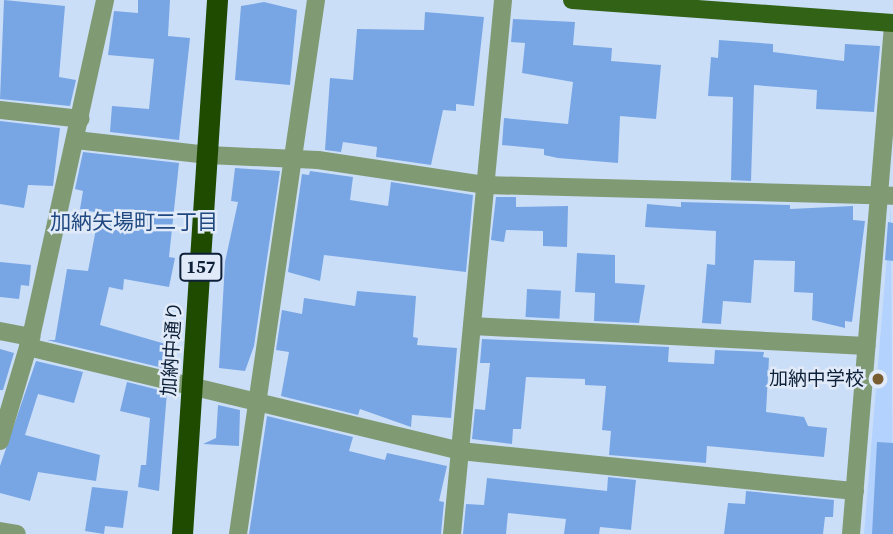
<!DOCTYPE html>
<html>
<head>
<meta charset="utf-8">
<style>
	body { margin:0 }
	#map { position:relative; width:893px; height:534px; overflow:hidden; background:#cbdef8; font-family:"Source Serif 4","Noto Sans JP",serif }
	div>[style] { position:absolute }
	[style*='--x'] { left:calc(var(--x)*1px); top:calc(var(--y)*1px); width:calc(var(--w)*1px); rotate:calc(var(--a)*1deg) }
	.built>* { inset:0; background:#b3d2fd }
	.building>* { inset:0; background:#78a6e5; transform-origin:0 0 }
	.minor>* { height:18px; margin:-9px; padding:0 9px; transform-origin:9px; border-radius:9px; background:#809b74 }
	.major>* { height:18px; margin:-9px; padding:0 9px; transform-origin:9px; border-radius:9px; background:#326215 }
	.highway>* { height:21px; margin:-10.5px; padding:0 10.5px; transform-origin:10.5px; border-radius:10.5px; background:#1e4b00 }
	.dots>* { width:19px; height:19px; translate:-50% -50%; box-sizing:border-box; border:4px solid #e1eaf8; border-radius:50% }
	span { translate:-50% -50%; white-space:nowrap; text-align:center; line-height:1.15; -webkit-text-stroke:5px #e1eaf8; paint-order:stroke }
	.shield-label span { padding:2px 5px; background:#e1eaf8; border:2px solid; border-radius:5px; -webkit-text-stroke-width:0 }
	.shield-label { font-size:18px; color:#0e2038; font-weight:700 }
	.street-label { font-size:19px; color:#0e2038 }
	.poi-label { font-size:19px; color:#0e2038 }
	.right { translate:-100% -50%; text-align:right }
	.neighbourhood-label { font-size:21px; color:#204981 }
</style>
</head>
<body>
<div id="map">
	<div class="built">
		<i style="clip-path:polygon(891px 207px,893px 534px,864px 534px)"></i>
	</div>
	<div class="building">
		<i style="clip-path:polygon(4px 0,65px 6px,59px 77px,76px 80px,70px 106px,0 99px)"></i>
		<i style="clip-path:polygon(138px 0,170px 0,168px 36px,190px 38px,179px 140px,110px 132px,112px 106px,149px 109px,154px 59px,108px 55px,114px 11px,138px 13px)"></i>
		<i style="clip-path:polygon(264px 2px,297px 10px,290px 85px,235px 80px,241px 6px)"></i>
		<i style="clip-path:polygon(425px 12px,484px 17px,474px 106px,456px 104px,456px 111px,443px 110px,431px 165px,376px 157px,377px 147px,343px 142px,341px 152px,325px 150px,330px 78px,353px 80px,357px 29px,424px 30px)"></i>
		<i style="clip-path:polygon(513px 19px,575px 22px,573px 45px,612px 48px,611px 61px,661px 65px,656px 119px,620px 116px,618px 163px,558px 158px,544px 155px,544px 149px,502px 145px,504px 118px,568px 124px,573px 82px,522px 73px,525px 43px,511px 42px)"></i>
		<i style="clip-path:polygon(719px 40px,773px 44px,773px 52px,844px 61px,845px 44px,880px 46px,874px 112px,816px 109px,817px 90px,754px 85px,751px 181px,731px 180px,733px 97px,708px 96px,711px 57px,718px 58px)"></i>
		<i style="clip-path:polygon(0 121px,60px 128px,53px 186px,28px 185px,24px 208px,0 204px)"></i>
		<i style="clip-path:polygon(83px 152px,179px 163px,169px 257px,175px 258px,169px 287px,124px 279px,123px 290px,109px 287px,100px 325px,169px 345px,163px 368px,47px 340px,55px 340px,67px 269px,88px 271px,99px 213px,80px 209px,83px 191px,75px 189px)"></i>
		<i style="clip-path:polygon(235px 168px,280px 171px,254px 346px,245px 371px,219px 368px,225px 262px,238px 202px,231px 201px)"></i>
		<i style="clip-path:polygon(310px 171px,353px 177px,350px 200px,388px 206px,391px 182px,473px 195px,466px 272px,324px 255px,320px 281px,288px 272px,302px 174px,309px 175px)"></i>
		<i style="clip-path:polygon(496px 197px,516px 197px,516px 207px,568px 206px,567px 247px,543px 246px,543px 231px,506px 230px,504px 242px,491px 240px)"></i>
		<i style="clip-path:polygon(681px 202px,790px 205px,790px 209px,853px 206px,853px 220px,865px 221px,852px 322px,845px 321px,845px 328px,812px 320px,813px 293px,794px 292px,795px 261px,754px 260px,751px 303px,723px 301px,721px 324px,702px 323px,707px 264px,715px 265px,716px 231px,645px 227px,647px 204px,681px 207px)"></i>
		<i style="clip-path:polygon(888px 222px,893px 223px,893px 261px,885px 260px)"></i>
		<i style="clip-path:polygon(577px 253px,615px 255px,615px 283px,645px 285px,639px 323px,594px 321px,595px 293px,575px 292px)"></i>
		<i style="clip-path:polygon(0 262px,31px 265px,29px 286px,21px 285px,19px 299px,0 297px)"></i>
		<i style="left:527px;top:289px;width:34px;height:28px;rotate:3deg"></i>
		<i style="clip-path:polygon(357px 291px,416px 296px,413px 337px,418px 338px,417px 345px,457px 348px,451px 418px,412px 415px,411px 427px,360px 409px,358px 415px,281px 396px,289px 352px,276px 350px,282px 310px,302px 314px,304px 298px,355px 306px)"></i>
		<i style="clip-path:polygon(482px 339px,669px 347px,668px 362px,714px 364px,715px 350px,764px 352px,763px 357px,769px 358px,766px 412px,804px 417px,808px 426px,827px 428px,824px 457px,707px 446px,706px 463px,609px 455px,611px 431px,602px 430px,606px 386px,585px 385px,585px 379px,526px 377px,521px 429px,513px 429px,512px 444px,472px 439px,475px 409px,485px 410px,490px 363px,480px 363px)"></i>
		<i style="clip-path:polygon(0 349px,14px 353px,3px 390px,0 390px)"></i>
		<i style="clip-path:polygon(36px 361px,83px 372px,74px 403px,38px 394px,25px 435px,100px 455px,96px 481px,38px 472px,30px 501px,0 493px,0 466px)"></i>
		<i style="clip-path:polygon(127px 382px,167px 392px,159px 491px,138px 487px,141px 465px,146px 465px,150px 418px,120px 411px)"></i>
		<i style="clip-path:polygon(218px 405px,240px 410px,239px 446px,203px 444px,216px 438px)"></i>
		<i style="clip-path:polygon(267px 416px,353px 437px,349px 451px,385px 460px,387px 453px,447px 466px,439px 501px,444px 502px,441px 534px,249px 534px)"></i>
		<i style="clip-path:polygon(877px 442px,893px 443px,893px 534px,872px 534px)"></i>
		<i style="clip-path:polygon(608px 477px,636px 480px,631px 530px,600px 527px,599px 534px,564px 534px,566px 519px,508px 513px,506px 534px,463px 534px,466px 504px,484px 505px,487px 478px,607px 491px)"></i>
		<i style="clip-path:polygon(92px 487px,128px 491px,123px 528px,105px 526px,104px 534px,85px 531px)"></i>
		<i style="clip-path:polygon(746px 491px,834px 500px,833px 517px,825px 517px,823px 534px,724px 534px,728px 503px,745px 504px)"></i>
	</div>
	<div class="minor">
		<i style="--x:0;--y:110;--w:81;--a:6.3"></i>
		<i style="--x:76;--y:140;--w:133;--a:6.5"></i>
		<i style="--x:208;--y:155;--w:110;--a:2.6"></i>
		<i style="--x:318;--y:160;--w:170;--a:8.5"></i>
		<i style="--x:486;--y:185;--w:407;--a:1.5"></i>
		<i style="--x:472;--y:326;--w:395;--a:2.9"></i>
		<i style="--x:0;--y:331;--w:32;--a:11"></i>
		<i style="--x:28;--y:347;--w:444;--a:13.5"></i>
		<i style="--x:460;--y:451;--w:397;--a:5.8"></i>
		<i style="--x:0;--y:441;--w:109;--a:-73.4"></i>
		<i style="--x:31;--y:337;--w:345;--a:-77.6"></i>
		<i style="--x:0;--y:531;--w:17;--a:10"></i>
		<i style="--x:238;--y:534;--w:540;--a:-81.69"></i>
		<i style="--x:452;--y:534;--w:536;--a:-84.54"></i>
		<i style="--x:851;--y:534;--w:511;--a:-85.28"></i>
	</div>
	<div class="major">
		<i style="--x:572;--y:0;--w:322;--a:4.1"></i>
	</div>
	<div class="highway">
		<i style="--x:182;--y:534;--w:535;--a:-86.25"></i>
	</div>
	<div class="dots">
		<i style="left:878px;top:379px;background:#795c2f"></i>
	</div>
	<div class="shield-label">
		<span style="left:201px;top:267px">157</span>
	</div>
	<div class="street-label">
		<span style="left:172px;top:349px;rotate:-86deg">加納中通り</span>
	</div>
	<div class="poi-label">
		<span class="right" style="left:864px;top:379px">加納中学校</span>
	</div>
	<div class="neighbourhood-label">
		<span style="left:134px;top:222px">加納矢場町二丁目</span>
	</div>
</div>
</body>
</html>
